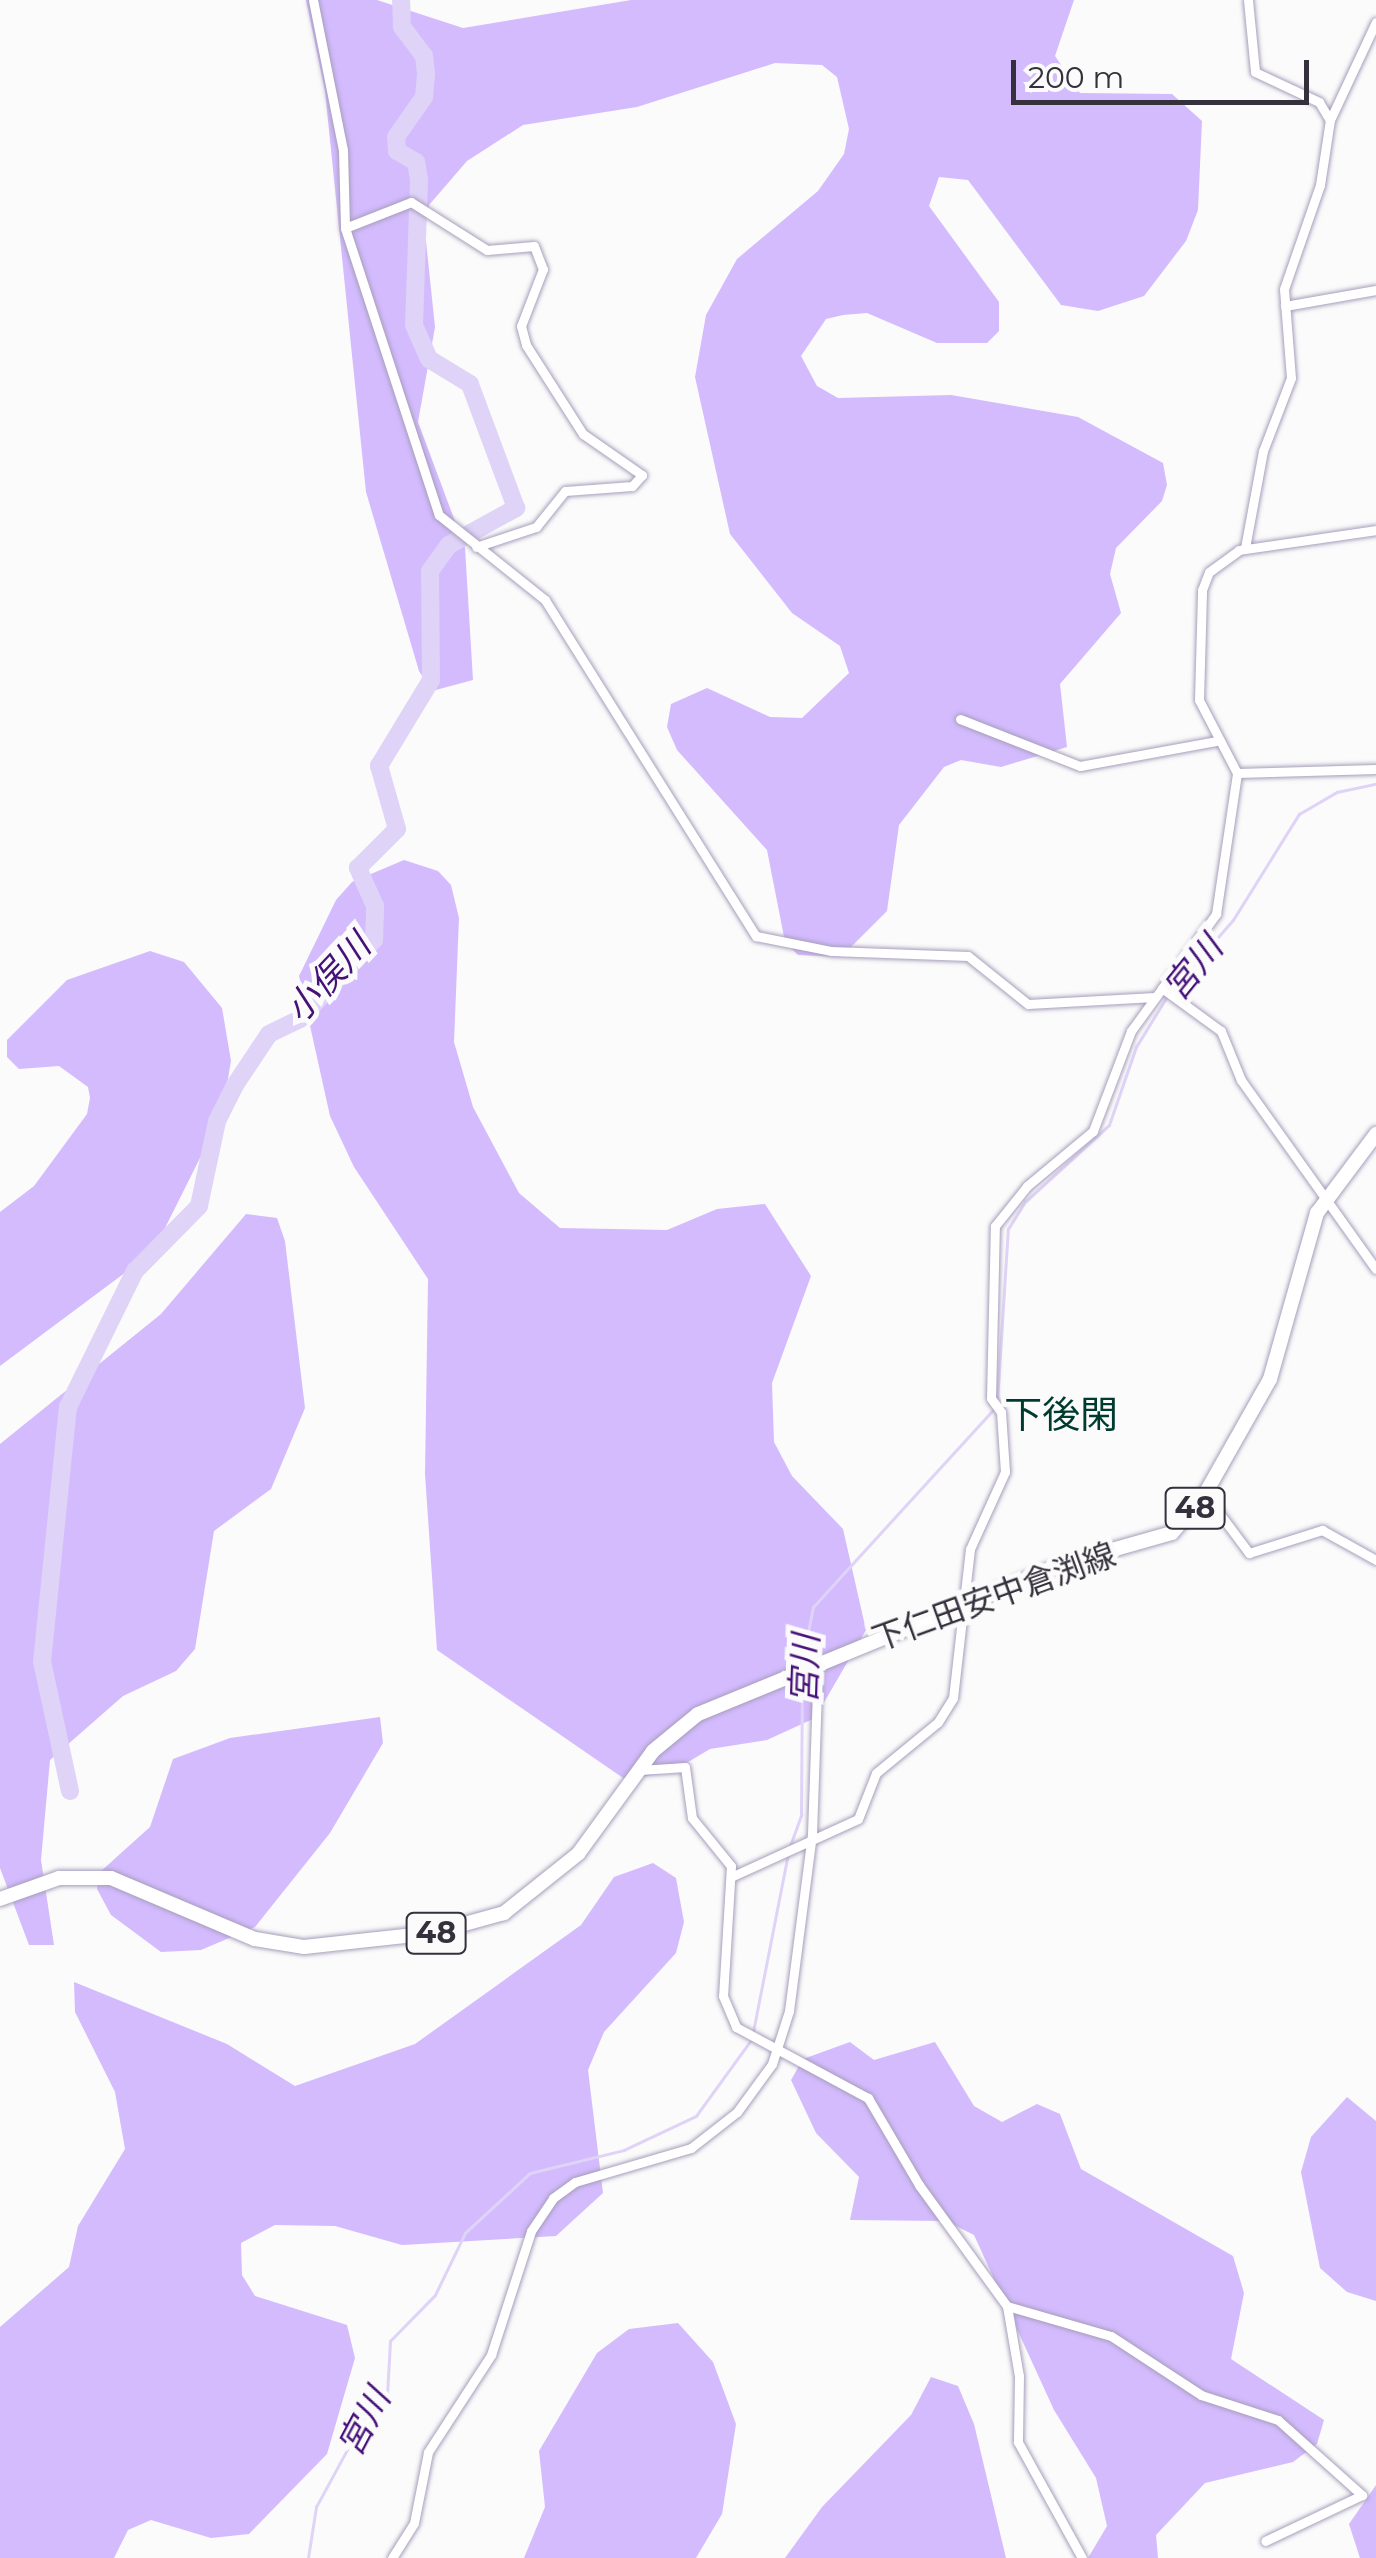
<!DOCTYPE html>
<html>
<head>
<meta charset="utf-8">
<style>
	body { margin:0 }
	#map { position:relative; width:1376px; height:2558px; overflow:hidden; background:#fbfbfb; font-family:Montserrat,"Noto Sans JP",sans-serif }
	div>[style] { position:absolute }
	[style*='--x'] { left:calc(var(--x)*1px); top:calc(var(--y)*1px); width:calc(var(--w)*1px); rotate:calc(var(--a)*1deg) }
	.green>* { inset:0; background:#d3bbfe }
	.stream>* { height:2.5px; margin:-1.25px; padding:0 1.25px; transform-origin:1.25px; border-radius:1.25px; background:#dfd3f7 }
	.river>* { height:18px; margin:-9px; padding:0 9px; transform-origin:9px; border-radius:9px; background:#dfd3f7 }
	.roads { filter:drop-shadow(0 0 2px #a79ebb) drop-shadow(0 0 2px #a79ebb) }
	.minor>* { height:9px; margin:-4.5px; padding:0 4.5px; transform-origin:4.5px; border-radius:4.5px; background:#fff }
	.primary>* { height:14px; margin:-7px; padding:0 7px; transform-origin:7px; border-radius:7px; background:#fff }
	span { translate:-50% -50%; white-space:nowrap; text-align:center; line-height:1.15; -webkit-text-stroke:10px #fbfbfb; paint-order:stroke }
	.shield-label span { padding:2px 8px; background:#fbfbfb; border:2px solid; border-radius:8px; -webkit-text-stroke-width:0 }
	.shield-label { font-size:30px; color:#34303c; font-weight:700 }
	.street-label { font-size:32px; color:#34303c }
	.water-label { font-size:35px; color:#451178; font-style:italic }
	.quarter-label { font-size:38px; color:#003b30 }
	.scale { position:absolute; left:1011px; top:60px; width:298px; height:45px; box-sizing:border-box; border:5px solid #34303c; border-top:0; padding-left:12px; font-size:30px; line-height:35px; white-space:nowrap; color:#34303c; -webkit-text-stroke:8px #fbfbfb; paint-order:stroke }
</style>
</head>
<body>
<div id="map">
	<div class="green">
		<i style="clip-path:polygon(306px 0,377px 0,463px 28px,631px 0,1074px 0,1055px 56px,1080px 93px,1172px 94px,1202px 121px,1198px 210px,1186px 241px,1144px 296px,1098px 311px,1061px 305px,968px 180px,939px 177px,929px 206px,999px 302px,999px 331px,987px 343px,937px 343px,867px 313px,843px 315px,826px 319px,801px 356px,817px 386px,838px 398px,951px 395px,1078px 417px,1163px 463px,1167px 485px,1162px 501px,1116px 548px,1110px 574px,1121px 613px,1060px 684px,1067px 747px,1001px 767px,961px 760px,944px 767px,899px 825px,887px 911px,841px 957px,798px 955px,785px 942px,767px 850px,677px 750px,667px 727px,671px 704px,707px 688px,770px 717px,802px 718px,849px 673px,840px 646px,792px 613px,730px 534px,695px 377px,706px 315px,737px 259px,818px 191px,844px 154px,849px 129px,837px 77px,822px 65px,775px 63px,637px 107px,523px 125px,467px 161px,429px 205px,424px 222px,435px 327px,418px 422px,465px 548px,473px 680px,432px 691px,419px 671px,366px 492px,325px 91px)"></i>
		<i style="clip-path:polygon(404px 860px,438px 871px,451px 885px,459px 918px,454px 1042px,473px 1107px,519px 1193px,560px 1228px,667px 1230px,717px 1209px,765px 1204px,811px 1276px,772px 1383px,774px 1442px,792px 1476px,843px 1529px,866px 1630px,815px 1718px,767px 1740px,710px 1749px,673px 1771px,626px 1780px,437px 1650px,425px 1474px,428px 1279px,354px 1167px,330px 1116px,299px 976px,336px 900px,352px 882px)"></i>
		<i style="clip-path:polygon(150px 951px,184px 962px,222px 1008px,231px 1061px,222px 1114px,163px 1232px,126px 1272px,0 1366px,0 1212px,34px 1186px,87px 1114px,90px 1098px,88px 1087px,59px 1066px,19px 1069px,7px 1057px,7px 1040px,67px 980px)"></i>
		<i style="clip-path:polygon(246px 1214px,277px 1218px,285px 1241px,305px 1408px,271px 1489px,214px 1531px,195px 1649px,176px 1671px,123px 1696px,50px 1760px,41px 1860px,54px 1945px,29px 1945px,0 1868px,0 1444px,161px 1314px)"></i>
		<i style="clip-path:polygon(380px 1717px,383px 1743px,330px 1833px,255px 1927px,201px 1950px,161px 1952px,111px 1915px,97px 1889px,100px 1872px,150px 1827px,173px 1759px,230px 1738px)"></i>
		<i style="clip-path:polygon(653px 1863px,676px 1878px,684px 1922px,676px 1953px,604px 2032px,588px 2070px,603px 2193px,556px 2236px,402px 2245px,335px 2226px,275px 2225px,241px 2243px,242px 2275px,255px 2296px,347px 2325px,355px 2358px,327px 2454px,249px 2534px,211px 2538px,151px 2520px,128px 2530px,114px 2558px,0 2558px,0 2327px,69px 2267px,78px 2226px,125px 2149px,115px 2092px,75px 2012px,74px 1982px,227px 2044px,295px 2086px,415px 2044px,581px 1925px,614px 1877px)"></i>
		<i style="clip-path:polygon(850px 2042px,874px 2060px,935px 2042px,974px 2106px,1002px 2122px,1037px 2104px,1060px 2114px,1081px 2169px,1233px 2256px,1244px 2293px,1231px 2359px,1324px 2420px,1317px 2444px,1293px 2462px,1205px 2483px,1156px 2535px,1158px 2558px,1088px 2558px,1107px 2526px,1096px 2478px,1054px 2410px,974px 2235px,946px 2221px,850px 2220px,859px 2177px,816px 2133px,791px 2080px,803px 2059px)"></i>
		<i style="clip-path:polygon(1347px 2097px,1376px 2121px,1376px 2301px,1347px 2292px,1320px 2268px,1301px 2172px,1311px 2137px)"></i>
		<i style="clip-path:polygon(678px 2323px,713px 2362px,736px 2424px,722px 2514px,696px 2558px,524px 2558px,545px 2507px,539px 2451px,597px 2353px,629px 2329px)"></i>
		<i style="clip-path:polygon(931px 2377px,958px 2386px,974px 2424px,1006px 2558px,785px 2558px,822px 2507px,911px 2415px)"></i>
		<i style="clip-path:polygon(1376px 2485px,1376px 2558px,1360px 2558px,1349px 2524px)"></i>
	</div>
	<div class="stream">
		<i style="--x:1171;--y:991;--w:94;--a:-48.9"></i>
		<i style="--x:1233;--y:920;--w:125;--a:-58.1"></i>
		<i style="--x:1299;--y:814;--w:44;--a:-30.1"></i>
		<i style="--x:1337;--y:792;--w:40;--a:-12"></i>
		<i style="--x:997;--y:1402;--w:173;--a:-86.4"></i>
		<i style="--x:1008;--y:1229;--w:32;--a:-58"></i>
		<i style="--x:1025;--y:1202;--w:114;--a:-42.5"></i>
		<i style="--x:1109;--y:1125;--w:83;--a:-70.9"></i>
		<i style="--x:1136;--y:1047;--w:57;--a:-58.5"></i>
		<i style="--x:802;--y:1663;--w:57;--a:-78.9"></i>
		<i style="--x:813;--y:1607;--w:268;--a:-47.6"></i>
		<i style="--x:790;--y:1846;--w:33;--a:-70"></i>
		<i style="--x:801;--y:1815;--w:139;--a:-89.6"></i>
		<i style="--x:753;--y:2032;--w:181;--a:-78.9"></i>
		<i style="--x:308;--y:2558;--w:52;--a:-81.1"></i>
		<i style="--x:316;--y:2507;--w:105;--a:-61.5"></i>
		<i style="--x:366;--y:2415;--w:29;--a:-44"></i>
		<i style="--x:387;--y:2395;--w:54;--a:-86.8"></i>
		<i style="--x:390;--y:2341;--w:64;--a:-45.6"></i>
		<i style="--x:435;--y:2295;--w:69;--a:-64.2"></i>
		<i style="--x:465;--y:2233;--w:88;--a:-42.7"></i>
		<i style="--x:530;--y:2173;--w:97;--a:-13.7"></i>
		<i style="--x:624;--y:2150;--w:80;--a:-25.3"></i>
		<i style="--x:696;--y:2116;--w:94;--a:-54.1"></i>
	</div>
	<div class="river">
		<i style="--x:70;--y:1791;--w:132;--a:-102.2"></i>
		<i style="--x:42;--y:1662;--w:256;--a:-84.2"></i>
		<i style="--x:68;--y:1407;--w:152;--a:-63.8"></i>
		<i style="--x:135;--y:1271;--w:91;--a:-45.4"></i>
		<i style="--x:199;--y:1206;--w:87;--a:-78"></i>
		<i style="--x:217;--y:1121;--w:40;--a:-63.4"></i>
		<i style="--x:235;--y:1085;--w:61;--a:-56.3"></i>
		<i style="--x:269;--y:1034;--w:34;--a:-26"></i>
		<i style="--x:300;--y:1019;--w:108;--a:-46.9"></i>
		<i style="--x:374;--y:940;--w:34;--a:-88"></i>
		<i style="--x:375;--y:906;--w:42;--a:-114.1"></i>
		<i style="--x:358;--y:868;--w:55;--a:-45"></i>
		<i style="--x:397;--y:829;--w:66;--a:-105.9"></i>
		<i style="--x:379;--y:766;--w:100;--a:-58.8"></i>
		<i style="--x:431;--y:680;--w:109;--a:-90.5"></i>
		<i style="--x:430;--y:571;--w:32;--a:-54"></i>
		<i style="--x:449;--y:545;--w:77;--a:-28.9"></i>
		<i style="--x:516;--y:508;--w:132;--a:-110.4"></i>
		<i style="--x:470;--y:384;--w:48;--a:-148.6"></i>
		<i style="--x:429;--y:359;--w:37;--a:-114"></i>
		<i style="--x:414;--y:325;--w:145;--a:-88"></i>
		<i style="--x:419;--y:180;--w:18;--a:-99"></i>
		<i style="--x:416;--y:162;--w:22;--a:-150"></i>
		<i style="--x:397;--y:151;--w:14;--a:-94"></i>
		<i style="--x:396;--y:137;--w:49;--a:-55"></i>
		<i style="--x:424;--y:97;--w:23;--a:-85"></i>
		<i style="--x:426;--y:74;--w:18;--a:-96"></i>
		<i style="--x:424;--y:56;--w:36;--a:-127"></i>
		<i style="--x:402;--y:27;--w:27;--a:-92"></i>
	</div>
	<div class="roads">
		<div class="minor">
			<i style="--x:313;--y:0;--w:153;--a:78.7"></i>
			<i style="--x:343;--y:150;--w:78;--a:88.5"></i>
			<i style="--x:345;--y:228;--w:302;--a:71.9"></i>
			<i style="--x:439;--y:515;--w:136;--a:38.7"></i>
			<i style="--x:545;--y:600;--w:397;--a:57.9"></i>
			<i style="--x:756;--y:936;--w:76;--a:11.3"></i>
			<i style="--x:831;--y:951;--w:137;--a:2.1"></i>
			<i style="--x:968;--y:956;--w:77;--a:38.7"></i>
			<i style="--x:1028;--y:1004;--w:127;--a:-3.2"></i>
			<i style="--x:1248;--y:0;--w:72;--a:84.4"></i>
			<i style="--x:1255;--y:72;--w:71;--a:25.1"></i>
			<i style="--x:1319;--y:102;--w:21;--a:59"></i>
			<i style="--x:345;--y:228;--w:71;--a:-21.5"></i>
			<i style="--x:411;--y:202;--w:90;--a:32.3"></i>
			<i style="--x:487;--y:250;--w:47;--a:-4.9"></i>
			<i style="--x:534;--y:246;--w:25;--a:69"></i>
			<i style="--x:543;--y:269;--w:61;--a:111.1"></i>
			<i style="--x:521;--y:326;--w:20;--a:75"></i>
			<i style="--x:526;--y:345;--w:106;--a:57.4"></i>
			<i style="--x:583;--y:434;--w:72;--a:34.8"></i>
			<i style="--x:642;--y:475;--w:15;--a:132"></i>
			<i style="--x:632;--y:486;--w:67;--a:175.7"></i>
			<i style="--x:565;--y:491;--w:46;--a:128.9"></i>
			<i style="--x:536;--y:527;--w:63;--a:161.6"></i>
			<i style="--x:1285;--y:306;--w:92;--a:-10"></i>
			<i style="--x:1245;--y:548;--w:99;--a:-79.5"></i>
			<i style="--x:1263;--y:451;--w:78;--a:-69"></i>
			<i style="--x:1291;--y:378;--w:89;--a:-94.5"></i>
			<i style="--x:1284;--y:289;--w:110;--a:-70.9"></i>
			<i style="--x:1320;--y:185;--w:66;--a:-81.3"></i>
			<i style="--x:1330;--y:120;--w:108;--a:-64.9"></i>
			<i style="--x:960;--y:719;--w:129;--a:21.4"></i>
			<i style="--x:1080;--y:766;--w:138;--a:-10.4"></i>
			<i style="--x:1237;--y:773;--w:139;--a:-1.6"></i>
			<i style="--x:1162;--y:988;--w:73;--a:36.1"></i>
			<i style="--x:1221;--y:1031;--w:53;--a:67.8"></i>
			<i style="--x:1241;--y:1080;--w:232;--a:54.5"></i>
			<i style="--x:1205;--y:1494;--w:74;--a:53.3"></i>
			<i style="--x:1249;--y:1553;--w:77;--a:-17.5"></i>
			<i style="--x:1322;--y:1530;--w:62;--a:29.1"></i>
			<i style="--x:640;--y:1770;--w:45;--a:-3.8"></i>
			<i style="--x:685;--y:1767;--w:51;--a:82.2"></i>
			<i style="--x:692;--y:1818;--w:62;--a:50.9"></i>
			<i style="--x:731;--y:1866;--w:130;--a:93.5"></i>
			<i style="--x:723;--y:1996;--w:34;--a:67"></i>
			<i style="--x:736;--y:2027;--w:150;--a:28.3"></i>
			<i style="--x:868;--y:2098;--w:101;--a:59.6"></i>
			<i style="--x:919;--y:2185;--w:150;--a:54"></i>
			<i style="--x:1007;--y:2306;--w:71;--a:80.3"></i>
			<i style="--x:1019;--y:2376;--w:66;--a:90.9"></i>
			<i style="--x:1018;--y:2442;--w:132;--a:61.1"></i>
			<i style="--x:733;--y:1876;--w:137;--a:-24.5"></i>
			<i style="--x:858;--y:1819;--w:49;--a:-68.6"></i>
			<i style="--x:876;--y:1773;--w:80;--a:-39.4"></i>
			<i style="--x:938;--y:1722;--w:28;--a:-58"></i>
			<i style="--x:953;--y:1698;--w:150;--a:-83.5"></i>
			<i style="--x:970;--y:1549;--w:85;--a:-65.6"></i>
			<i style="--x:1005;--y:1472;--w:60;--a:-93.8"></i>
			<i style="--x:1001;--y:1412;--w:17;--a:-126"></i>
			<i style="--x:991;--y:1398;--w:172;--a:-88.7"></i>
			<i style="--x:995;--y:1226;--w:51;--a:-51.3"></i>
			<i style="--x:1027;--y:1186;--w:86;--a:-39.8"></i>
			<i style="--x:1093;--y:1131;--w:107;--a:-69.2"></i>
			<i style="--x:1131;--y:1031;--w:145;--a:-54"></i>
			<i style="--x:1216;--y:914;--w:143;--a:-81.5"></i>
			<i style="--x:1237;--y:773;--w:82;--a:-117.5"></i>
			<i style="--x:1199;--y:700;--w:110;--a:-88.4"></i>
			<i style="--x:1202;--y:590;--w:19;--a:-69"></i>
			<i style="--x:1209;--y:572;--w:37;--a:-36"></i>
			<i style="--x:1239;--y:550;--w:138;--a:-8.3"></i>
			<i style="--x:1007;--y:2306;--w:108;--a:16.1"></i>
			<i style="--x:1111;--y:2336;--w:108;--a:33.2"></i>
			<i style="--x:1201;--y:2395;--w:81;--a:18"></i>
			<i style="--x:1278;--y:2420;--w:113;--a:41.8"></i>
			<i style="--x:1362;--y:2495;--w:107;--a:154.6"></i>
			<i style="--x:392;--y:2558;--w:41;--a:-57.8"></i>
			<i style="--x:414;--y:2523;--w:72;--a:-78.8"></i>
			<i style="--x:428;--y:2452;--w:116;--a:-57"></i>
			<i style="--x:491;--y:2355;--w:130;--a:-72.1"></i>
			<i style="--x:531;--y:2231;--w:40;--a:-56"></i>
			<i style="--x:553;--y:2198;--w:27;--a:-36"></i>
			<i style="--x:575;--y:2182;--w:121;--a:-16.3"></i>
			<i style="--x:691;--y:2148;--w:58;--a:-38"></i>
			<i style="--x:737;--y:2112;--w:59;--a:-53.9"></i>
			<i style="--x:772;--y:2064;--w:56;--a:-72.2"></i>
			<i style="--x:789;--y:2011;--w:178;--a:-82.6"></i>
			<i style="--x:812;--y:1834;--w:169;--a:-88"></i>
		</div>
		<div class="primary">
			<i style="--x:0;--y:1899;--w:63;--a:-19.6"></i>
			<i style="--x:59;--y:1878;--w:52;--a:0"></i>
			<i style="--x:111;--y:1878;--w:156;--a:23"></i>
			<i style="--x:255;--y:1939;--w:50;--a:9.3"></i>
			<i style="--x:304;--y:1947;--w:129;--a:-6.2"></i>
			<i style="--x:432;--y:1933;--w:75;--a:-15.5"></i>
			<i style="--x:504;--y:1913;--w:95;--a:-38.6"></i>
			<i style="--x:578;--y:1854;--w:127;--a:-53.9"></i>
			<i style="--x:653;--y:1751;--w:58;--a:-39.4"></i>
			<i style="--x:698;--y:1714;--w:398;--a:-22.3"></i>
			<i style="--x:1066;--y:1563;--w:110;--a:-15.8"></i>
			<i style="--x:1172;--y:1533;--w:51;--a:-49.8"></i>
			<i style="--x:1205;--y:1494;--w:132;--a:-60.5"></i>
			<i style="--x:1270;--y:1379;--w:173;--a:-74.2"></i>
			<i style="--x:1317;--y:1213;--w:99;--a:-53.2"></i>
		</div>
	</div>
	<div class="shield-label">
		<span style="left:1195px;top:1508px">48</span>
		<span style="left:436px;top:1933px">48</span>
	</div>
	<div class="street-label">
		<span style="left:994px;top:1597px;rotate:-20deg">下仁田安中倉渕線</span>
	</div>
	<div class="water-label">
		<span style="left:1193px;top:968px;rotate:-51deg">宮川</span>
		<span style="left:328px;top:978px;rotate:-47deg">小俣川</span>
		<span style="left:805px;top:1669px;rotate:-88deg">宮川</span>
		<span style="left:364px;top:2422px;rotate:-62deg">宮川</span>
	</div>
	<div class="quarter-label">
		<span style="left:1061px;top:1415px">下後閑</span>
	</div>
	<div class="scale">200 m</div>
</div>
</body>
</html>
